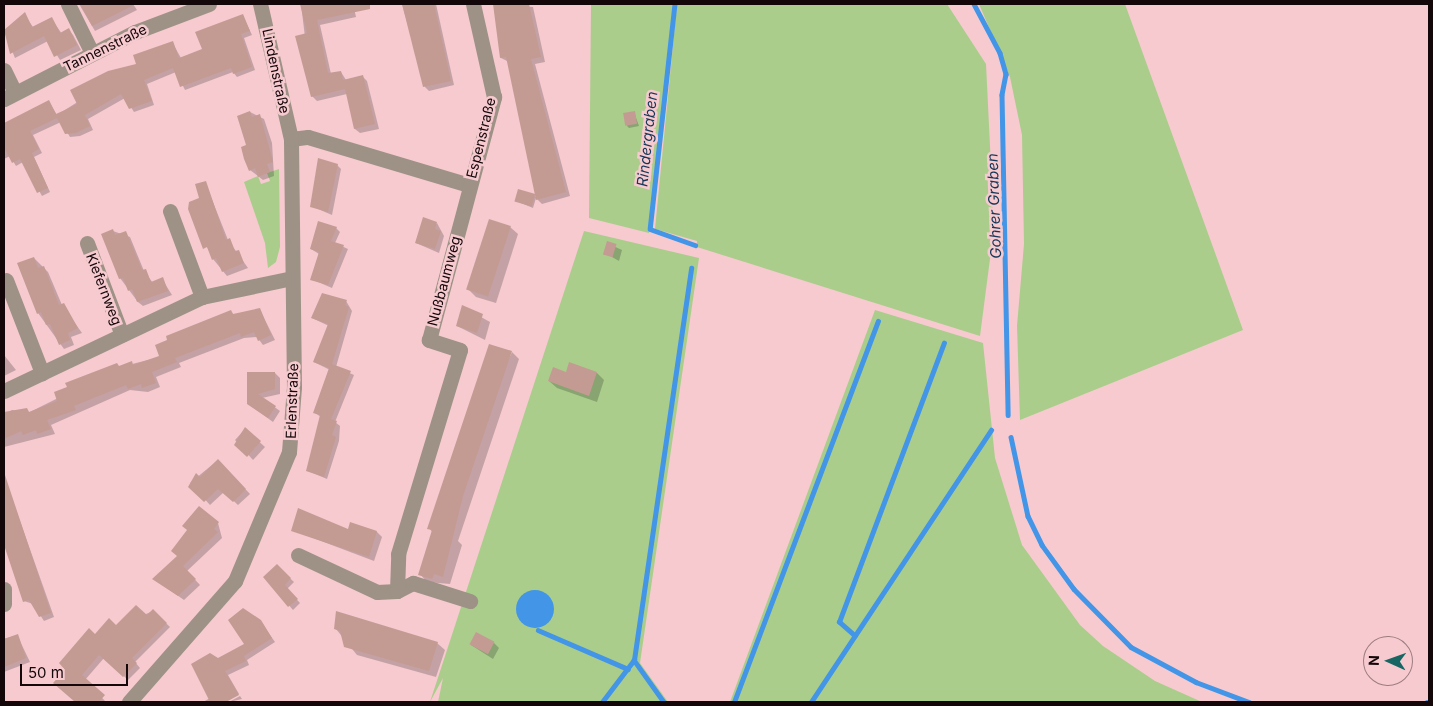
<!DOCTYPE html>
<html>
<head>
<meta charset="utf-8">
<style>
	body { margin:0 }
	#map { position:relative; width:1433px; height:706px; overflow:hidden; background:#f6cacf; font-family:Inter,sans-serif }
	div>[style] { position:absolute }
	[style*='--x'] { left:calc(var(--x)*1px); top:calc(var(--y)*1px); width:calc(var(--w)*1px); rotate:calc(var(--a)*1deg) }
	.green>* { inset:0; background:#aacd8c }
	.water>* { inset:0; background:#4295e7 }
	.round { border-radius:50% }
	.shadow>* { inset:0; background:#0003 }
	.stream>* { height:4.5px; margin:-2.25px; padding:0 2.25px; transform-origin:2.25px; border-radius:2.25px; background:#4295e7 }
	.building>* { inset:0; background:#c49b93; transform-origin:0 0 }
	.minor>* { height:15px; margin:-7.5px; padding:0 7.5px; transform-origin:7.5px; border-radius:7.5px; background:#9d9285 }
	span { translate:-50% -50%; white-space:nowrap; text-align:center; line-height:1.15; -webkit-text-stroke:5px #f6cacf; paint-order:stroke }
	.street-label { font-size:14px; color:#140709 }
	.water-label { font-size:15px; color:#153657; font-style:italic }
	.frame { position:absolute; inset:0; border:5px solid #140709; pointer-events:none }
	.north { position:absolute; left:1363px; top:636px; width:50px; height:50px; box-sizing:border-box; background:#f6cacf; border:1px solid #9c7c80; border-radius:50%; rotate:272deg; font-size:14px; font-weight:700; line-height:20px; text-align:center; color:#140709 }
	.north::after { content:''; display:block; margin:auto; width:18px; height:22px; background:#186663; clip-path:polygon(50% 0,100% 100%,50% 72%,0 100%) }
	.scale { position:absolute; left:20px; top:664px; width:108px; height:22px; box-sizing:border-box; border:2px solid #140709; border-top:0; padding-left:6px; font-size:15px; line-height:18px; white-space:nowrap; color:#140709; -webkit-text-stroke:4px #f6cacf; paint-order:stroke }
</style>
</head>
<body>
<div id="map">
	<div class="green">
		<i style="clip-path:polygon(591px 4px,673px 4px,649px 233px,589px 218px)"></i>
		<i style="clip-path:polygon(677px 4px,947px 4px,986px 64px,994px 228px,980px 336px,697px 247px,697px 241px,655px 229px)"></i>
		<i style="clip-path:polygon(979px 4px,1125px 4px,1243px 330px,1020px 420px,1017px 326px,1024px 244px,1022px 135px,1010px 77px)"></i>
		<i style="clip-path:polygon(279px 169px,280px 247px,276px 262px,268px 268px,265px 243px,244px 182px,258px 176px,261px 184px,270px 181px,267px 173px)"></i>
		<i style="clip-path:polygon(584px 231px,699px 258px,640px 663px,668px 702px,438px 702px,443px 678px,430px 702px)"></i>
		<i style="clip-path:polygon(875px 310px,983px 343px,995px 458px,1022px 545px,1080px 625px,1103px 646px,1155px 681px,1202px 702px,730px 702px)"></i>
	</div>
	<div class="water">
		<i class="round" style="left:516px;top:590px;width:38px;height:38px"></i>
	</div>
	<div class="shadow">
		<i style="clip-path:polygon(79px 4px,133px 4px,137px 10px,95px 31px)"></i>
		<i style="clip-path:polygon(301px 4px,353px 4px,356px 17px,320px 25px,331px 74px,341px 72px,346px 80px,363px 77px,367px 81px,379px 129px,360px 133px,355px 129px,347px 94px,317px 101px,312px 96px)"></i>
		<i style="clip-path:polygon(402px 4px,436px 4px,454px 85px,429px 91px,425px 87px)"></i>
		<i style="clip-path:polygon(494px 4px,533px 7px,545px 62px,535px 64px,570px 196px,542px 204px,536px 198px,533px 208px,516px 201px,534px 195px,537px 198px,509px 62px,501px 58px)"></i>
		<i style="clip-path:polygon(24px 14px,33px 27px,51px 18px,62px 34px,69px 30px,73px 35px,81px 50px,60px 60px,48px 41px,15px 58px,4px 31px)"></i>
		<i style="clip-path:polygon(243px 16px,252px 35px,244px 38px,255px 70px,237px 77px,233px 72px,185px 90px,176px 72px,147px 84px,154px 105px,134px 112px,125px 98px,88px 119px,93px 130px,80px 136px,70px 137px,61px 122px,33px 135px,42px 153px,34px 157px,50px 192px,42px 196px,23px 162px,16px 166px,10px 156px,4px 159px,4px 125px,49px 102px,57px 115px,172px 42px,181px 58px,203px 50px)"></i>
		<i style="clip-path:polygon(250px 112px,264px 119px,272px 143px,274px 176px,263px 180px,250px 170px)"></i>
		<i style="clip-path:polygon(634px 112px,639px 126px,629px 128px,627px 126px)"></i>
		<i style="clip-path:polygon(337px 165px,341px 169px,332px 215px,311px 206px)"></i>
		<i style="clip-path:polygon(205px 182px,228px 240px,248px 268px,227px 276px,213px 259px,189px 209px,201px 199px)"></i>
		<i style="clip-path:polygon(437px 223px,444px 236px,439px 253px,416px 243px)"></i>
		<i style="clip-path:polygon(510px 227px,518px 234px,496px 303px,476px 297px,468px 289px)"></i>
		<i style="clip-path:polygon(336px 228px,340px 232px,335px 243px,348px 249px,332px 288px,311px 279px,319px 254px,311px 249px)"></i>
		<i style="clip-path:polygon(113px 231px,130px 237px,144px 271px,153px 283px,162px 279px,172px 295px,143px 306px,138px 302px,120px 278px)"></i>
		<i style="clip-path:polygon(607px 243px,622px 250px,619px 261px,605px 253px)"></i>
		<i style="clip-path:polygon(34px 258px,48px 272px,62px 305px,82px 333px,71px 337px,74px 345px,64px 349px,38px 313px)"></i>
		<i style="clip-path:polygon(346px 301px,352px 311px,336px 367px,354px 375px,335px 422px,340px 426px,339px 441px,327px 479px,308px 471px,321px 417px,315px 413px,330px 370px,314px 362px,329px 326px,312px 318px)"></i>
		<i style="clip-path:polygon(463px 307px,490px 322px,485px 340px,457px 326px)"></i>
		<i style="clip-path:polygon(260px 310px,275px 340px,263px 345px,257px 337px,244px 338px,179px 363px,181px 367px,156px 377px,160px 387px,148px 392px,130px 390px,51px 425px,55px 434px,4px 447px,4px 415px,12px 410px,30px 412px,120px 367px,160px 357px,231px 312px,234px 315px)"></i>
		<i style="clip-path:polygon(512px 352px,519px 359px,458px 541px,462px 545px,450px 584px,427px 582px,420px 574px,433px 533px,429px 528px)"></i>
		<i style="clip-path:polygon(4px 355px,16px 370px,4px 376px)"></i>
		<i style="clip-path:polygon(275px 373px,280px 378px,280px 394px,262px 398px,280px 411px,273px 422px,248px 404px)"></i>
		<i style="clip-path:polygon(566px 373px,597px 373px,604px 380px,597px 402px,557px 388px,549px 381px)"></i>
		<i style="clip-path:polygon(245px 429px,265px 447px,253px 460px,235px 440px)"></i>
		<i style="clip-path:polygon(218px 460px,250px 494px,238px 505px,224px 492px,210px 505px,190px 483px)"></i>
		<i style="clip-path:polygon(4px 476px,54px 617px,44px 621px,33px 604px,24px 601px,4px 542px)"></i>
		<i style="clip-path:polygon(218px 523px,222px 538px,187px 571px,200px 585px,184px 600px,154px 579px)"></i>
		<i style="clip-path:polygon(292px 530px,377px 532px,382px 537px,374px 561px)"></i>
		<i style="clip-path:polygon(277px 566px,294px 582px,287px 589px,300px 603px,293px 610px,265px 577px)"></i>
		<i style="clip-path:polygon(153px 611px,170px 627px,135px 662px,140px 668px,128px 680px,104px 658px,85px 680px,106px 702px,79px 702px,58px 687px,95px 636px)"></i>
		<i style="clip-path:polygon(260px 621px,275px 642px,247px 660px,249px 665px,228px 675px,239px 694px,224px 702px,203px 702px,210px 698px,217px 659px,246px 645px)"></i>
		<i style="clip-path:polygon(336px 629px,437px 643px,445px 650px,436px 677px,357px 655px)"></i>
		<i style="clip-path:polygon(17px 635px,30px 662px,4px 672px,4px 639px)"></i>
		<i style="clip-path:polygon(494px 643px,499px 648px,493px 659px,471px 645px)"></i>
		<i style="clip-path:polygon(240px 696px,242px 699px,229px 702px)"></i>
	</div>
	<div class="stream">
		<i style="--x:675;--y:4;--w:226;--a:96.3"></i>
		<i style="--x:650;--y:229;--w:48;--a:19.6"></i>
		<i style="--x:974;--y:4;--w:55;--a:62"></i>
		<i style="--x:1000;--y:53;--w:22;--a:74"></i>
		<i style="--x:1006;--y:74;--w:21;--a:101"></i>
		<i style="--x:1002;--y:95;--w:320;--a:88.9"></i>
		<i style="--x:1011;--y:437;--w:81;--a:77.9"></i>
		<i style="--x:1028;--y:516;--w:32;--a:64"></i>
		<i style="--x:1042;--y:545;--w:54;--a:54"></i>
		<i style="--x:1074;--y:589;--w:81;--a:45.5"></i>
		<i style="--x:1131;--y:647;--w:74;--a:28.3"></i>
		<i style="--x:1196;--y:682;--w:57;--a:20.7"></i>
		<i style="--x:538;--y:630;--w:98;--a:23.4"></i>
		<i style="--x:855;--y:636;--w:21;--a:-139"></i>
		<i style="--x:839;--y:622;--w:298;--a:-69.4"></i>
		<i style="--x:634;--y:660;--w:52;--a:54.5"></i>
		<i style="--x:602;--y:702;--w:53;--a:-52.7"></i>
		<i style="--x:634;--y:660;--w:396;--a:-81.7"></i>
		<i style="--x:734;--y:702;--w:407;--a:-69.3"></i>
		<i style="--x:811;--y:702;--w:326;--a:-56.5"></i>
		<i style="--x:1427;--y:702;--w:2;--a:0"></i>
	</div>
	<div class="building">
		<i style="clip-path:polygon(80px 4px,136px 4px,92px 26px)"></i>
		<i style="clip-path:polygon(300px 4px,370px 4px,370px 9px,317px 20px,328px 73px,341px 71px,343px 80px,363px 75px,375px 124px,354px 129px,345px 89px,311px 97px,295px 36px,307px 33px)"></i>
		<i style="clip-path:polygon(402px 4px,434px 4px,451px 81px,423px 87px)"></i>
		<i style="clip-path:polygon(493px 4px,529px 4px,541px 57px,531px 59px,566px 192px,536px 200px,506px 57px,500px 58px)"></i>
		<i style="clip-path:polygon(25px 12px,32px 27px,52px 17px,60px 33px,69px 28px,77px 45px,54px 57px,44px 36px,10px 54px,4px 30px)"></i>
		<i style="clip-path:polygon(243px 14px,250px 31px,241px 34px,252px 67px,233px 74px,231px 68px,180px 87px,173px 68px,144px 80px,152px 101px,129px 109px,121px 94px,85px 115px,90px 126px,76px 133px,65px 134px,57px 118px,30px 131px,39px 149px,32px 153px,48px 188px,37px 193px,20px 159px,12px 163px,4px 147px,4px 123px,49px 100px,56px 114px,67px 109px,77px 104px,70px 90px,108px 71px,136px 64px,133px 55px,173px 41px,179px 58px,202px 49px,195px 32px)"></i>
		<i style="clip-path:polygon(250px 111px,252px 117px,260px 114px,273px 162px,267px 164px,270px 172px,258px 177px,255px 168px,249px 171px,244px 159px,241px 147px,246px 145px,237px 116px)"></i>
		<i style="left:635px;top:111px;width:13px;height:12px;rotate:81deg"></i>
		<i style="clip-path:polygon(318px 158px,338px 164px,328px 212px,310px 207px)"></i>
		<i style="clip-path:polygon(206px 181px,226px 240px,230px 238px,235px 251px,239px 250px,244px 263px,222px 272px,216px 258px,212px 260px,207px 247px,203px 249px,188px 209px,189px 202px,199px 198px,195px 184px)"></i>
		<i style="left:518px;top:189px;width:18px;height:13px;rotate:16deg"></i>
		<i style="clip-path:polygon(423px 217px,437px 222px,435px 229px,441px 231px,435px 249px,415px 243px)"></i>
		<i style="left:489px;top:219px;width:23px;height:74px;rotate:18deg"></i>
		<i style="clip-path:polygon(318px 221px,337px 227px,331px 241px,344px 245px,328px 285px,310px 280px,319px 252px,310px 249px)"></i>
		<i style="clip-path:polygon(113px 229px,115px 235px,126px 231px,142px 270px,146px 269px,151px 282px,163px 277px,168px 291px,137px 302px,132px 289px,128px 291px,123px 278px,119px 279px,101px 234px)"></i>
		<i style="left:607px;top:241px;width:10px;height:14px;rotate:17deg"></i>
		<i style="clip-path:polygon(34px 257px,38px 268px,44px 266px,59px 305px,64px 303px,78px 328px,68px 333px,70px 340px,59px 345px,50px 324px,46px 325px,41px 312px,37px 314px,17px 263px)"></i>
		<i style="clip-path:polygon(322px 293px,347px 300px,345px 305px,349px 307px,332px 364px,351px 371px,331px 419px,337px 421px,332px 435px,336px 437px,324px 477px,306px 471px,320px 415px,313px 413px,329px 368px,313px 362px,328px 324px,311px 318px)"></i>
		<i style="clip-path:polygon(462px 305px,483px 314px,477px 333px,456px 326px)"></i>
		<i style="clip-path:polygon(260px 308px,271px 335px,258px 341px,254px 332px,241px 337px,240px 333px,175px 358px,177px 362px,152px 372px,156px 383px,142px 388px,141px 384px,128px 389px,126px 385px,74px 406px,76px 410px,47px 420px,51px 429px,37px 434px,36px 430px,23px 435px,21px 431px,4px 439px,4px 412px,27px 408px,29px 412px,57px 401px,54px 392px,67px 387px,65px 383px,117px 363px,119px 366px,132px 361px,133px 365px,159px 356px,155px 345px,167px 340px,166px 336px,231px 310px,233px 314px)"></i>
		<i style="clip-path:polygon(489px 344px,512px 351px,463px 496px,443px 577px,434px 574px,432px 579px,418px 575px,432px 530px,427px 529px)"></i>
		<i style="clip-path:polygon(569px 362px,597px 372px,589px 396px,548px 381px,553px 367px,566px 372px)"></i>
		<i style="clip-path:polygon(247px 372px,275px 372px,275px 389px,258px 394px,276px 406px,268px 418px,247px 404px)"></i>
		<i style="clip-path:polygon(245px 427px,261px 441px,247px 457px,234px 445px)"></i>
		<i style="clip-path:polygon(218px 459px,246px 489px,233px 502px,218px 489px,204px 502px,188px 487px,196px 473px,200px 477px)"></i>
		<i style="clip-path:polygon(4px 472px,51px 613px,39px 617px,29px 600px,23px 602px,4px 545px)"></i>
		<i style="clip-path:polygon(199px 506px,219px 522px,214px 529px,218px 532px,183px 566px,196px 579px,178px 596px,152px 579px,177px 556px,171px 551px,187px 530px,182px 526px)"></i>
		<i style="clip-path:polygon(298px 508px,348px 529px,350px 522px,377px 531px,369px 557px,291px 531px)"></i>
		<i style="clip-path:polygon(277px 564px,291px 578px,285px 585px,298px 599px,288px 607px,263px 577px)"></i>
		<i style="clip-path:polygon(136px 605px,147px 615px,153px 609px,167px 623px,132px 658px,137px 663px,123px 677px,99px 655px,82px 675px,105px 695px,99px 702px,75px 702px,53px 683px,65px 670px,59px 663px,89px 628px,95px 634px,109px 618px,116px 625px)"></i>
		<i style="clip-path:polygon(243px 608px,261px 620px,272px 638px,244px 656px,246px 661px,225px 671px,239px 695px,226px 702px,210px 702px,191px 664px,210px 653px,218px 658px,244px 644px,228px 620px)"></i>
		<i style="clip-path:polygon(336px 611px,438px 642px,429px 671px,344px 647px,340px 631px,334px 629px)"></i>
		<i style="left:476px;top:632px;width:21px;height:14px;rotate:28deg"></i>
		<i style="clip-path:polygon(18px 634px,26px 658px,4px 667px,4px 639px)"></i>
	</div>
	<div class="minor">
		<i style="--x:68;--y:4;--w:55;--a:63.9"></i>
		<i style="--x:4;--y:70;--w:25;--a:64"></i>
		<i style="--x:4;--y:99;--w:147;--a:-27.1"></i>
		<i style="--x:135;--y:32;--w:79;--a:-20.7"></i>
		<i style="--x:291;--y:139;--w:17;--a:-7"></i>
		<i style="--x:308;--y:137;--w:168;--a:16.6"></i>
		<i style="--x:170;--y:211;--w:92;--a:69.6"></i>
		<i style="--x:87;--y:243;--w:98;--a:69.2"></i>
		<i style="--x:6;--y:280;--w:100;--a:68.8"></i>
		<i style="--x:4;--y:391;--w:219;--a:-25.4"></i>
		<i style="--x:202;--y:297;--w:92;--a:-11.9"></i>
		<i style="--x:298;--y:555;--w:87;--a:25.1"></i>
		<i style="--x:377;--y:592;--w:20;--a:-3"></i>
		<i style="--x:397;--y:591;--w:18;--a:-27"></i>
		<i style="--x:413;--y:583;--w:60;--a:17.5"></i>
		<i style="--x:4;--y:589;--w:15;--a:90"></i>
		<i style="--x:397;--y:591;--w:37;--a:-88"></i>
		<i style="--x:398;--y:554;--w:213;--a:-73.1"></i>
		<i style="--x:460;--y:350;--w:33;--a:-162"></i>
		<i style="--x:429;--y:340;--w:252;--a:-75"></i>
		<i style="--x:494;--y:97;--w:95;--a:-102.7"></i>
		<i style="--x:129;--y:702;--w:161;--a:-48.8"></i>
		<i style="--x:235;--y:581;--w:140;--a:-67.3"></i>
		<i style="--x:289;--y:452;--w:65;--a:-85.6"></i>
		<i style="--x:294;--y:387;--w:248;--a:-90.7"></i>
		<i style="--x:291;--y:139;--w:139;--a:-102.9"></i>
	</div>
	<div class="street-label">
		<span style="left:105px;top:48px;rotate:-26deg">Tannenstraße</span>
		<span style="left:276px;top:71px;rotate:78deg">Lindenstraße</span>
		<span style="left:481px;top:138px;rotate:-76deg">Espenstraße</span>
		<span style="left:444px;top:281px;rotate:-75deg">Nußbaumweg</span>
		<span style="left:104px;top:289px;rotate:69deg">Kiefernweg</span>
		<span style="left:292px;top:401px;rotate:-88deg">Erlenstraße</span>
	</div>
	<div class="water-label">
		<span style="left:647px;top:139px;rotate:-84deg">Rindergraben</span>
		<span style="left:994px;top:206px;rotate:-92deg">Gohrer Graben</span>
	</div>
	<div class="frame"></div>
	<div class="north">N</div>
	<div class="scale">50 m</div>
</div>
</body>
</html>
